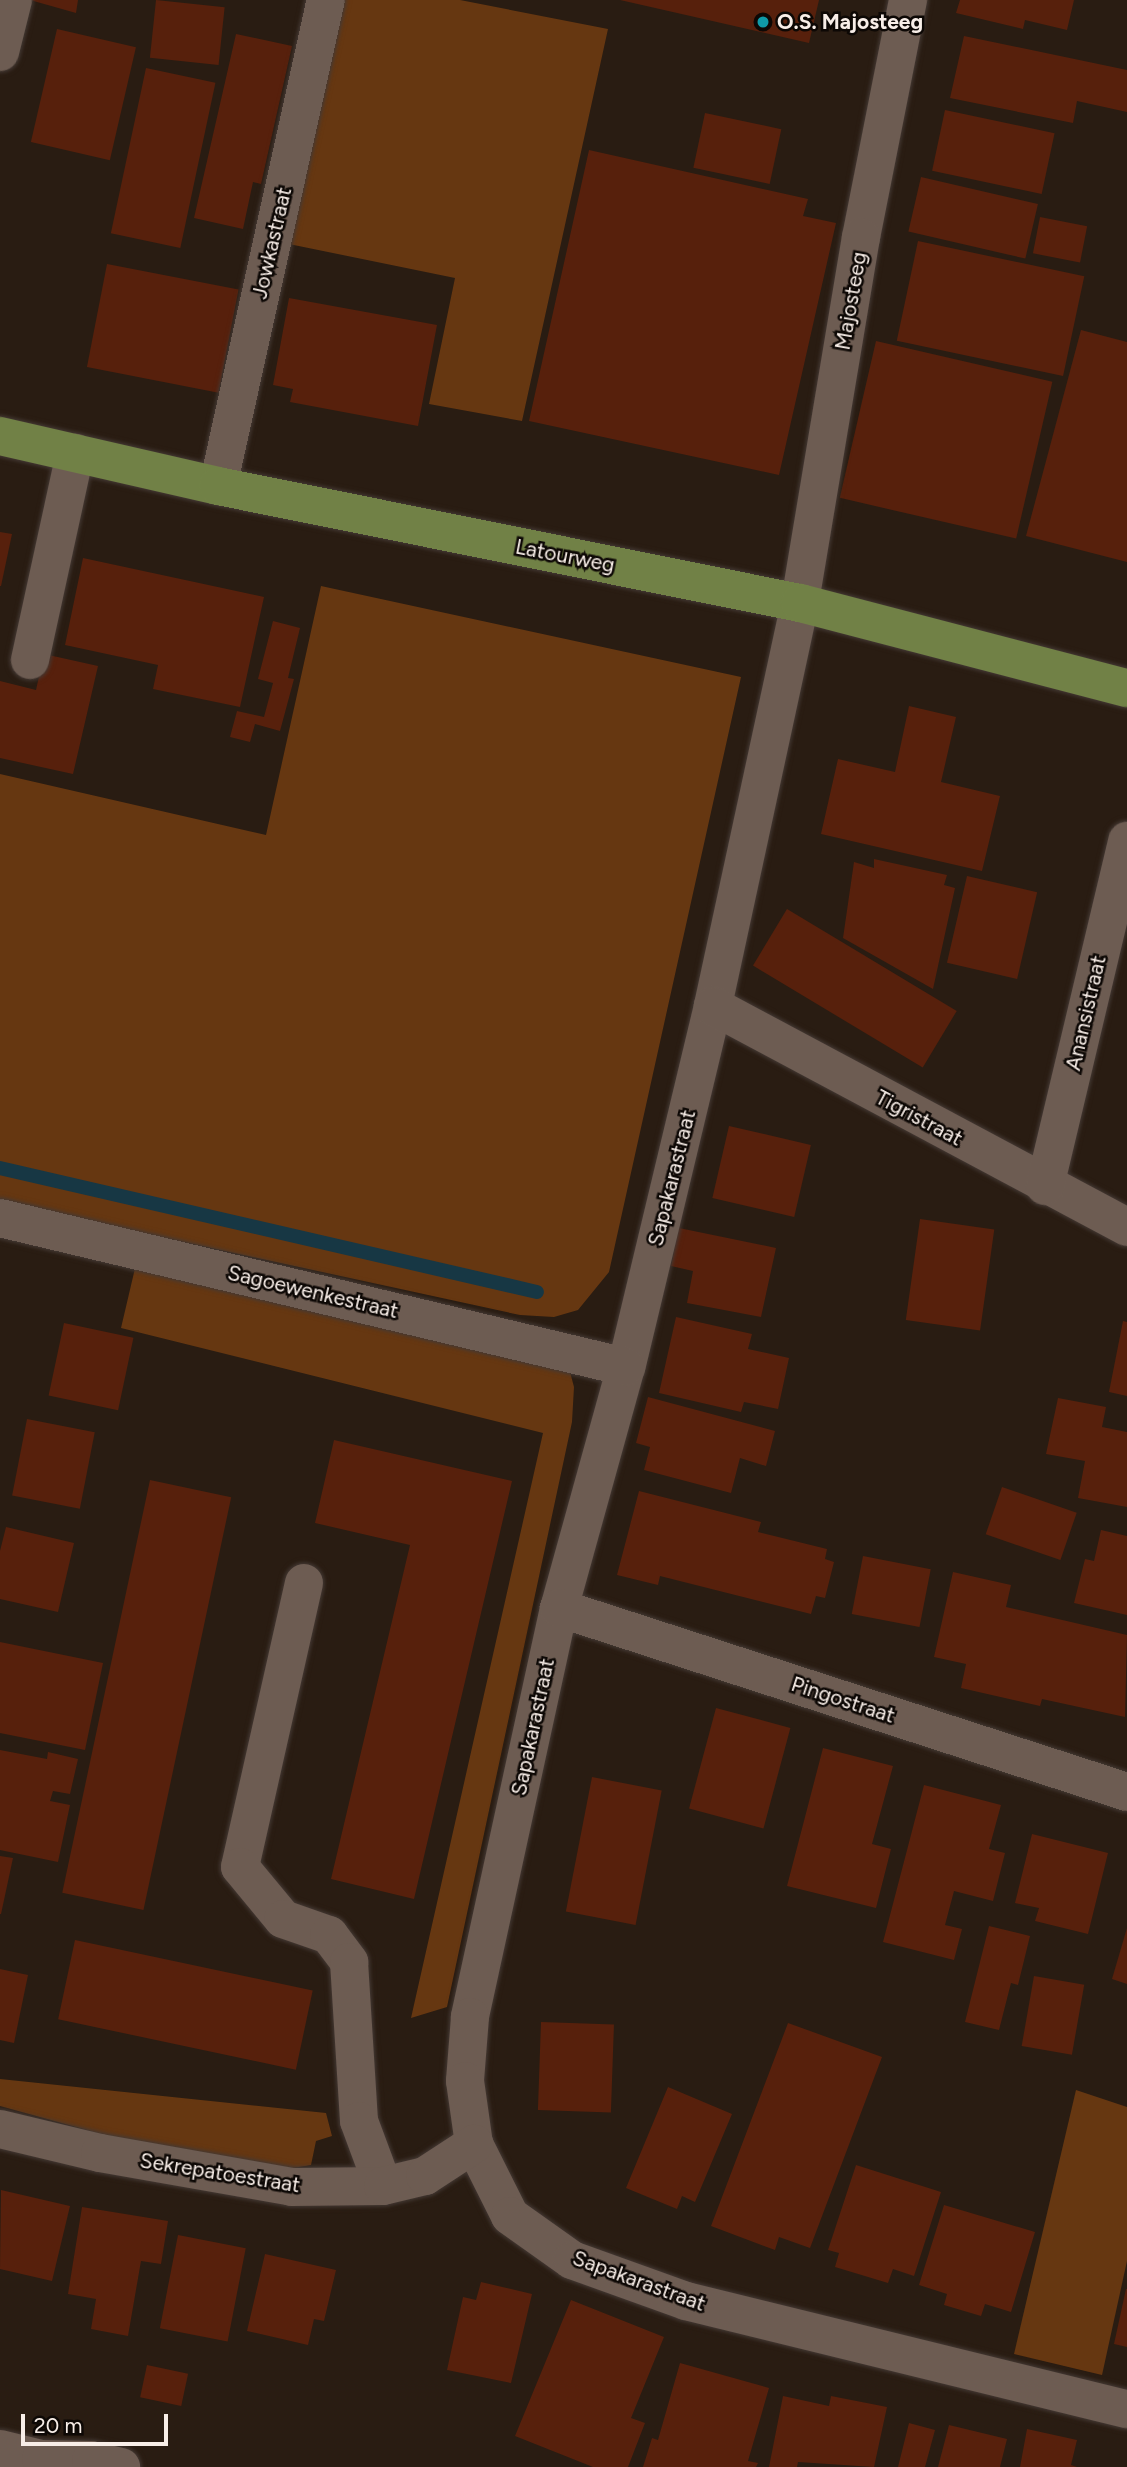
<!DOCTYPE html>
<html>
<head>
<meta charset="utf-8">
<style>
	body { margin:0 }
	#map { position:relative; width:1127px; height:2467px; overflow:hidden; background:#291c12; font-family:Figtree,sans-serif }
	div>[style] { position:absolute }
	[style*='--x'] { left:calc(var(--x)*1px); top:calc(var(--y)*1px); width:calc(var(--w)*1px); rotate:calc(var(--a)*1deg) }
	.green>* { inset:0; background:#663711 }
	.stream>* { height:14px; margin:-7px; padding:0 7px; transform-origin:7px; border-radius:7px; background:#173744 }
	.building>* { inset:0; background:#57200c; transform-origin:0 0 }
	.roads { filter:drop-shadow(0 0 2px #443934) drop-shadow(0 0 2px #443934) }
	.minor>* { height:38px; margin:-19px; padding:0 19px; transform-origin:19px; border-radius:19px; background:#6d5c52 }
	.major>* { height:38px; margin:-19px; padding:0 19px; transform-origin:19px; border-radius:19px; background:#718146 }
	.dots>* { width:19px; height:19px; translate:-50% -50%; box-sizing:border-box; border:4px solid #0d0805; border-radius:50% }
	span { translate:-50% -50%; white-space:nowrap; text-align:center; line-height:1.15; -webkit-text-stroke:5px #0d0805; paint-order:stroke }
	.poi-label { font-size:21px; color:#f8eee8; font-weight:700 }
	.left { translate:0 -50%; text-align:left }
	.street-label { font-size:21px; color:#f8eee8 }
	.scale { position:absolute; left:21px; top:2414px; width:147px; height:32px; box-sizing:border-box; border:4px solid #f8eee8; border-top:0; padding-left:9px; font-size:21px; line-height:24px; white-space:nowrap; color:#f8eee8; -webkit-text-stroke:5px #0d0805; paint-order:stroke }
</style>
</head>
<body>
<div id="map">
	<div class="green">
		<i style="clip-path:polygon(341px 0,460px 0,608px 29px,522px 421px,429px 404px,455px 278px,284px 243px)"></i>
		<i style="clip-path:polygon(321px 586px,741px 677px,609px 1272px,578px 1310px,554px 1317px,520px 1315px,0 1202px,0 774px,266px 835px)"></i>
		<i style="clip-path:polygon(136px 1264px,569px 1368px,574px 1387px,572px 1422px,447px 2007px,411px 2018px,543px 1433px,121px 1328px)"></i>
		<i style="clip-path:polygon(0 2079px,326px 2113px,332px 2136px,316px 2141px,311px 2165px,293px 2168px,145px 2146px,0 2106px)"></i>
		<i style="clip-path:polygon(1076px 2090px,1127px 2107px,1127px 2261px,1102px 2375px,1014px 2354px)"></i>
	</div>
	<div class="stream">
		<i style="--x:0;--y:1168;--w:551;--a:13"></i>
	</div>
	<div class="building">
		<i style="clip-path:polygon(30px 0,78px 0,76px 13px)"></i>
		<i style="left:156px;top:0;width:69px;height:58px;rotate:6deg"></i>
		<i style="clip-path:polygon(620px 0,819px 0,809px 43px)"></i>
		<i style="clip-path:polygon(960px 0,1074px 0,1067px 30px,1025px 20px,1023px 29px,956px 13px)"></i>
		<i style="left:57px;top:29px;width:81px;height:116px;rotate:13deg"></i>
		<i style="clip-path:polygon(236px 34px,292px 46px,261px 184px,253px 182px,243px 229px,194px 218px)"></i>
		<i style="clip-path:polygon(964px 36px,1127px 70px,1127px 112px,1077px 101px,1073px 123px,950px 98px)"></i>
		<i style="left:146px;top:68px;width:71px;height:169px;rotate:12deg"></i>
		<i style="left:945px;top:110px;width:112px;height:62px;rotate:12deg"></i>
		<i style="left:705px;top:113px;width:78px;height:56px;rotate:12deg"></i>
		<i style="clip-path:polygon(589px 150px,808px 199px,803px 216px,836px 223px,779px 475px,529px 421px)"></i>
		<i style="left:921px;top:177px;width:120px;height:56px;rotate:13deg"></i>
		<i style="left:1040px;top:217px;width:48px;height:37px;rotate:11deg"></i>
		<i style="left:918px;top:241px;width:170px;height:102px;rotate:12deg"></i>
		<i style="left:107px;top:264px;width:134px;height:105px;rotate:11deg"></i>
		<i style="clip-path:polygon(289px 298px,437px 325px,418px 426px,290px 402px,293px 389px,273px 385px)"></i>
		<i style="clip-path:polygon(1081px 330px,1127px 342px,1127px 562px,1026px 536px)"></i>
		<i style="left:876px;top:341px;width:181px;height:161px;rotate:13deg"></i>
		<i style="clip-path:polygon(0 532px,12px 534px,1px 586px,0 586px)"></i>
		<i style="clip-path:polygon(83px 558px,264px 597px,240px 707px,153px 689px,158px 665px,65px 645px)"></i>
		<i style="clip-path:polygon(273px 621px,300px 628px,288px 678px,294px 679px,280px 731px,255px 724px,250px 742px,230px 737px,237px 711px,264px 717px,273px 683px,258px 679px)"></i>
		<i style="clip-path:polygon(44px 654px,98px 666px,73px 774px,0 758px,0 681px,36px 690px)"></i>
		<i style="clip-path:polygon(909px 706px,956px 717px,941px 782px,1000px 796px,982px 871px,821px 834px,838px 759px,895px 772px)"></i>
		<i style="clip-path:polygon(874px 859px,947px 875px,944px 885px,955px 888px,933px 989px,843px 938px,854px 862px,874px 868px)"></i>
		<i style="left:967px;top:876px;width:72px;height:89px;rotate:13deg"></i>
		<i style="left:787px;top:909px;width:198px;height:66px;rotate:31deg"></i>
		<i style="left:729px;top:1126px;width:84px;height:74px;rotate:13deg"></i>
		<i style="left:920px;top:1219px;width:75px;height:102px;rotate:8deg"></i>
		<i style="clip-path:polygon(679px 1228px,776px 1248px,761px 1317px,687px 1303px,693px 1271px,671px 1266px)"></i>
		<i style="clip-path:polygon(676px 1317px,752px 1334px,748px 1349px,789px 1358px,778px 1409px,744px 1402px,741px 1412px,659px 1393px)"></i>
		<i style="clip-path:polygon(1123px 1321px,1127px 1322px,1127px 1396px,1109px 1392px)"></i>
		<i style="left:64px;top:1323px;width:71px;height:74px;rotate:12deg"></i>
		<i style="clip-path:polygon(648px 1397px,775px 1431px,766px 1466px,740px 1458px,731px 1493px,644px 1470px,650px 1447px,636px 1443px)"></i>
		<i style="clip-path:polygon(1058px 1398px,1106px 1407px,1102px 1427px,1127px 1432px,1127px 1507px,1078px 1498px,1085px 1461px,1046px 1454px)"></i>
		<i style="left:27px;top:1419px;width:69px;height:78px;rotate:11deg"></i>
		<i style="clip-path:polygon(334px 1440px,512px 1481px,414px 1899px,331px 1879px,410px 1545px,315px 1523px)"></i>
		<i style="left:150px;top:1480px;width:83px;height:422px;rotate:12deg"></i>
		<i style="left:1002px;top:1487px;width:79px;height:50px;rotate:19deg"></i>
		<i style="clip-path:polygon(639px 1491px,761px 1522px,758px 1532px,827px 1549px,825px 1559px,834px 1562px,825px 1598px,816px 1596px,811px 1614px,660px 1576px,658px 1585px,617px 1575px)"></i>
		<i style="clip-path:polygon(6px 1527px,74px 1543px,58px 1612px,0 1599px,0 1551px)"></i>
		<i style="clip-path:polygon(1101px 1530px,1127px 1536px,1127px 1615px,1074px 1603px,1085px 1559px,1094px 1561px)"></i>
		<i style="left:863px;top:1556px;width:69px;height:59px;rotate:11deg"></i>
		<i style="clip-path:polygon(953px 1572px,1011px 1585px,1006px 1607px,1127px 1635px,1125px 1717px,1042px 1699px,1040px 1706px,961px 1688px,966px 1664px,934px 1657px)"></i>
		<i style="clip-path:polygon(0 1642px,103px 1663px,85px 1750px,0 1733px)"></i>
		<i style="left:716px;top:1708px;width:77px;height:104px;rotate:15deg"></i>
		<i style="clip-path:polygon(823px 1748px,893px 1766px,872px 1844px,891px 1849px,876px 1908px,787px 1886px)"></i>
		<i style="clip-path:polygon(0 1750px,47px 1759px,48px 1752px,78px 1759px,70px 1794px,53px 1791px,50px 1801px,70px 1805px,58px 1862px,0 1850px)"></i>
		<i style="left:592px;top:1777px;width:71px;height:137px;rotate:11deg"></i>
		<i style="clip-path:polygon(924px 1785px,1001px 1805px,989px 1849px,1005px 1853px,993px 1901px,954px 1891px,945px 1925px,962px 1929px,954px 1960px,883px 1942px)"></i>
		<i style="clip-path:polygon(1032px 1834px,1108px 1853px,1088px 1934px,1035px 1921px,1039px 1908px,1015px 1903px)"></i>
		<i style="clip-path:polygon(0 1856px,13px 1858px,1px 1914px,0 1914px)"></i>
		<i style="clip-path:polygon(989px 1926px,1030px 1936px,1018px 1985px,1011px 1983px,999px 2030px,965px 2022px)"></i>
		<i style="clip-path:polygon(1127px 1928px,1127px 1984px,1112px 1979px)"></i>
		<i style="left:75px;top:1940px;width:243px;height:81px;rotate:12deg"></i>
		<i style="clip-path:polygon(0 1969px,28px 1975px,14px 2043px,0 2040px)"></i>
		<i style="left:1034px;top:1976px;width:51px;height:71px;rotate:10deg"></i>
		<i style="left:541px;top:2022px;width:73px;height:88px;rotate:2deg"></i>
		<i style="clip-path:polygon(788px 2023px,882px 2057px,810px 2248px,779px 2237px,775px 2250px,711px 2226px)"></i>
		<i style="clip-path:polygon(668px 2087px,732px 2114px,695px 2202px,682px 2196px,677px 2209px,626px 2188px)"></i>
		<i style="clip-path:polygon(856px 2165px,941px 2192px,914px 2276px,893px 2269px,888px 2283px,835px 2267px,839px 2253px,828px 2250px)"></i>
		<i style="clip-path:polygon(1px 2190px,70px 2206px,52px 2281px,0 2269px)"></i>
		<i style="clip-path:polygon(944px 2205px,1035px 2232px,1011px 2312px,985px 2304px,981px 2316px,944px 2305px,947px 2294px,919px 2285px)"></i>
		<i style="clip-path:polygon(82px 2207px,168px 2221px,161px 2264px,141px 2261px,128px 2336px,91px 2329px,96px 2299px,68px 2294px)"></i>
		<i style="left:178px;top:2235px;width:69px;height:95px;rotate:11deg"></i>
		<i style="clip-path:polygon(265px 2254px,336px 2270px,324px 2321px,314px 2319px,308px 2345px,247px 2331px)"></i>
		<i style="clip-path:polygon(481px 2282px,532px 2294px,511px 2383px,447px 2370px,463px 2297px,476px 2300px)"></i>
		<i style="clip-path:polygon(1126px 2289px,1127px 2289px,1127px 2347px,1114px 2344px)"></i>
		<i style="clip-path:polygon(571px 2300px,664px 2337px,631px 2418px,645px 2423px,628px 2467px,593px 2467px,515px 2436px)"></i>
		<i style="clip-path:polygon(680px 2363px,769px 2388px,748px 2461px,758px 2463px,756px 2467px,643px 2467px,652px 2438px,658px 2440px)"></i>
		<i style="left:147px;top:2365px;width:42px;height:33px;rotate:12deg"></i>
		<i style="clip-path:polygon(783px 2396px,829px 2406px,831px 2396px,887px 2407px,874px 2467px,798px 2462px,797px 2467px,769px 2467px)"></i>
		<i style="clip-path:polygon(909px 2423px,935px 2430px,925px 2467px,898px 2467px)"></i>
		<i style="clip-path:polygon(949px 2425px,1007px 2439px,1000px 2467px,938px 2467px)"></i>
		<i style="clip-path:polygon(1027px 2429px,1077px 2440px,1071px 2465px,1077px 2467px,1020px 2467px)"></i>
	</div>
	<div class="roads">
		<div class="minor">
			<i style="--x:908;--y:0;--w:242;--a:101.2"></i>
			<i style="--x:861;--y:237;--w:371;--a:99.5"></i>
			<i style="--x:800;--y:603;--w:412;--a:102.2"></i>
			<i style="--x:713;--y:1006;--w:371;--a:103.5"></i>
			<i style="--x:626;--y:1367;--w:250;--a:105.5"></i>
			<i style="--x:559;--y:1608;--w:419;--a:102.3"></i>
			<i style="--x:470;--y:2017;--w:64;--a:94.5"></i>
			<i style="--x:465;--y:2081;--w:64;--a:81.9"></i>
			<i style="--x:474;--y:2144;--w:80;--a:63.4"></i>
			<i style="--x:510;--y:2216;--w:76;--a:35.4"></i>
			<i style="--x:572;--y:2260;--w:121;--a:19.8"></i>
			<i style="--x:686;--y:2301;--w:454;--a:13.8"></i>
			<i style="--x:0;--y:52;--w:54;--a:-76"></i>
			<i style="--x:218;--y:486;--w:498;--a:-77.5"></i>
			<i style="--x:30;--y:660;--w:212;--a:-77.7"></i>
			<i style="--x:713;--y:1006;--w:469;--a:28.1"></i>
			<i style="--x:1045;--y:1186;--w:355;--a:-76.6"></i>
			<i style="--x:0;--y:1218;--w:643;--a:13.39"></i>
			<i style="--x:304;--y:1583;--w:291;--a:102.7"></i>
			<i style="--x:240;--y:1867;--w:67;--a:50.4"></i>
			<i style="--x:283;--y:1919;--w:49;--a:19.2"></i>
			<i style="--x:329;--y:1935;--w:34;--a:53"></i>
			<i style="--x:349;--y:1962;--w:159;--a:86.4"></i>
			<i style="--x:359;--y:2121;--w:69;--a:69.7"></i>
			<i style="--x:559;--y:1608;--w:597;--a:17.95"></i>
			<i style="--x:0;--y:2129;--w:103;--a:13.5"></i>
			<i style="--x:100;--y:2153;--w:195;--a:10"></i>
			<i style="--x:292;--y:2187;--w:91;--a:-0.6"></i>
			<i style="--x:383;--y:2186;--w:43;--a:-13.4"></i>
			<i style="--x:425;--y:2176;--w:59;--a:-33.1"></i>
			<i style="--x:0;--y:2449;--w:42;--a:13.7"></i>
			<i style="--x:41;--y:2459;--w:50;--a:1.1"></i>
			<i style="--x:91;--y:2460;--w:31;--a:13"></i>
		</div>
		<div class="major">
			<i style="--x:0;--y:436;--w:224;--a:12.9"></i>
			<i style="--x:218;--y:486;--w:594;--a:11.37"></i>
			<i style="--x:800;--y:603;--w:338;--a:14.6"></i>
		</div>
	</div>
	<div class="dots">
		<i style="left:763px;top:22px;background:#0f9aa8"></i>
	</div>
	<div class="poi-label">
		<span class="left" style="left:777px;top:22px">O.S. Majosteeg</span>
	</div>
	<div class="street-label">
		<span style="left:272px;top:243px;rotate:-77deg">Jowkastraat</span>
		<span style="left:851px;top:301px;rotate:-80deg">Majosteeg</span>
		<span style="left:565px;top:556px;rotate:11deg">Latourweg</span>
		<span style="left:1086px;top:1013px;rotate:-77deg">Anansistraat</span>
		<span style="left:919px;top:1118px;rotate:28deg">Tigristraat</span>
		<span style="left:672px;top:1178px;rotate:-76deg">Sapakarastraat</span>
		<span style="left:313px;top:1292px;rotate:13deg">Sagoewenkestraat</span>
		<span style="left:843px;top:1700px;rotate:18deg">Pingostraat</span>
		<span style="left:533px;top:1727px;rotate:-78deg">Sapakarastraat</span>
		<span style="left:220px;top:2173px;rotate:9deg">Sekrepatoestraat</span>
		<span style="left:639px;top:2281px;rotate:20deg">Sapakarastraat</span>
	</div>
	<div class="scale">20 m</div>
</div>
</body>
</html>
